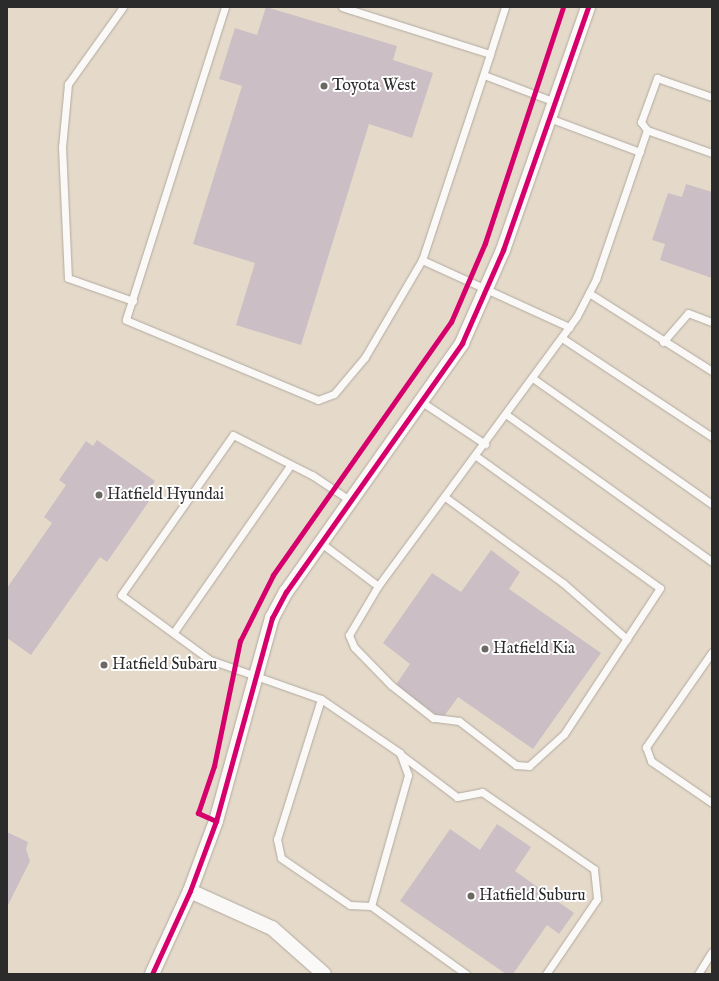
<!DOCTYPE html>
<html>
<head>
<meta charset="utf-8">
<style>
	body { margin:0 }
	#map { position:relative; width:719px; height:981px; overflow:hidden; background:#e5daca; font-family:"IM FELL English",serif }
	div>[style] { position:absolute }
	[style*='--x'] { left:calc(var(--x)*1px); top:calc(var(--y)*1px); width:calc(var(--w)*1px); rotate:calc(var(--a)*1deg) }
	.building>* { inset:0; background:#cbbec4 }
	.roads { filter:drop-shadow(0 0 1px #b1aa9f) drop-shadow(0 0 1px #b1aa9f) }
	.lane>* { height:7px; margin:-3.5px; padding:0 3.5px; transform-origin:3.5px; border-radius:3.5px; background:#fbf9f7 }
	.street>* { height:14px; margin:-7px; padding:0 7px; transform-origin:7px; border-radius:7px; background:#fbf9f7 }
	.cycleway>* { height:5px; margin:-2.5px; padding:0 2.5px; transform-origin:2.5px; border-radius:2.5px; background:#d6006c }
	.dots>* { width:11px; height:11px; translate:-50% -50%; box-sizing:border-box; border:2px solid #fff; border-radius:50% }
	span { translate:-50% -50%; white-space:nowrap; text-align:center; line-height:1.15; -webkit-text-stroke:4px #fff; paint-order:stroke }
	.poi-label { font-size:16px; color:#2b2b2b }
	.left { translate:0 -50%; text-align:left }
	.frame { position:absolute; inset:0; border:8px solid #2b2b2b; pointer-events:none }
</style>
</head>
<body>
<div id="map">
	<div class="building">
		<i style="clip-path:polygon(266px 7px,397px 46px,393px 60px,433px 73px,412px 138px,369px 124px,301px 345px,236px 325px,255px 263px,193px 244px,242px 86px,219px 79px,235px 28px,257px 35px)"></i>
		<i style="clip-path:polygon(686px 184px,712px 192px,712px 278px,660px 260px,665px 244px,652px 240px,668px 193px,682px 197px)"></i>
		<i style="clip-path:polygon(97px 440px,155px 481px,149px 490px,154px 494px,107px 562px,100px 557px,31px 655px,7px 638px,7px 588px,52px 523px,44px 517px,66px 485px,59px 480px,86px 441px,93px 446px)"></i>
		<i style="clip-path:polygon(491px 550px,520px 572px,509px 589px,601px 653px,533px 749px,458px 697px,442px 719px,395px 686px,410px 664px,383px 643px,432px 573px,461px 592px)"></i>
		<i style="clip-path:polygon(497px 824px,531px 847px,515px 871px,574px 913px,559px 934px,547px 925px,513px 974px,506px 974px,400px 901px,450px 829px,480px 850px)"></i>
		<i style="clip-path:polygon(7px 832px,28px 842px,26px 849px,30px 861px,7px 907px)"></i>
	</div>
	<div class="roads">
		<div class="lane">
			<i style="--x:123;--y:7;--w:95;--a:125.5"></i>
			<i style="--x:68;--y:84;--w:63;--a:95.4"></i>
			<i style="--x:62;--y:147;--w:131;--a:87.4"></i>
			<i style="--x:68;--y:278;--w:69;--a:19.5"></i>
			<i style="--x:225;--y:7;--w:328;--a:107.6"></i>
			<i style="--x:126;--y:320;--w:208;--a:22.6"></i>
			<i style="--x:318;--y:400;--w:17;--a:-21"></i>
			<i style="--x:334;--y:394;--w:48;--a:-50"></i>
			<i style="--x:365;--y:357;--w:113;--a:-59.6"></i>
			<i style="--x:422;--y:260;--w:217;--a:-71.7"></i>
			<i style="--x:490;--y:54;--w:155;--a:-162.4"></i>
			<i style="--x:490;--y:54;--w:49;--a:-72.3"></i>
			<i style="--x:484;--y:75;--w:76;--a:20.8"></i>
			<i style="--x:549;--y:118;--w:97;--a:20.5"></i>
			<i style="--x:647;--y:130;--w:10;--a:-127"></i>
			<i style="--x:641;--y:122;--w:47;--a:-70"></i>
			<i style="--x:657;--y:78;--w:58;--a:19.1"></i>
			<i style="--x:422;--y:260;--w:162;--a:24.5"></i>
			<i style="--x:589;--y:293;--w:146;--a:32.4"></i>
			<i style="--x:562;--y:338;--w:180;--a:33.4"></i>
			<i style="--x:663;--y:342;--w:38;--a:-49"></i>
			<i style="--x:688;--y:313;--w:26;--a:21"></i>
			<i style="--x:534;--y:379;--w:218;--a:35.1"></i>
			<i style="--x:422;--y:402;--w:76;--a:33.7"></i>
			<i style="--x:507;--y:415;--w:252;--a:35.6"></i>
			<i style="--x:476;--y:456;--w:226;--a:35.7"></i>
			<i style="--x:660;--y:588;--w:175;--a:123.3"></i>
			<i style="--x:564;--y:734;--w:47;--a:137.6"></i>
			<i style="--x:529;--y:766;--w:13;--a:-176"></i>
			<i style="--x:516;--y:765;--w:72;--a:-142.3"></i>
			<i style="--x:459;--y:721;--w:26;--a:-173"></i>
			<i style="--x:433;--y:718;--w:53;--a:-141.8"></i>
			<i style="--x:391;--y:685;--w:53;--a:-134.2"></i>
			<i style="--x:354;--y:647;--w:13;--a:-113"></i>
			<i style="--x:349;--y:635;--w:57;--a:-59.4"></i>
			<i style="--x:378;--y:586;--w:335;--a:-53.6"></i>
			<i style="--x:577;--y:316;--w:42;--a:-62.8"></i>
			<i style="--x:596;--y:279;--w:157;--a:-71.1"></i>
			<i style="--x:647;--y:130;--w:69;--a:19.5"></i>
			<i style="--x:445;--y:497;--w:146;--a:36.1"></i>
			<i style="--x:563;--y:583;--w:85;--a:41.2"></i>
			<i style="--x:321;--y:543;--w:71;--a:37"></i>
			<i style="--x:174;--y:632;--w:203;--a:-55.1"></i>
			<i style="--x:712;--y:652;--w:116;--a:124.8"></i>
			<i style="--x:646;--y:747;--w:15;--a:70"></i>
			<i style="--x:651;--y:761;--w:74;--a:34.5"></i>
			<i style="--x:321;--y:699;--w:118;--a:-160.6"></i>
			<i style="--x:210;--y:660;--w:110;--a:-143.9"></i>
			<i style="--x:121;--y:595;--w:195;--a:-55"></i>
			<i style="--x:233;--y:435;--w:89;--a:26.9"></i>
			<i style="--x:312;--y:475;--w:47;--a:33.7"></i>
			<i style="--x:400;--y:754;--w:71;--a:37"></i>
			<i style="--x:457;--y:797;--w:25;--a:-11"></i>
			<i style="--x:482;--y:792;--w:136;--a:34.5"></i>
			<i style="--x:594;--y:869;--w:30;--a:84"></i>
			<i style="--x:597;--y:899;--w:91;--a:124.2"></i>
			<i style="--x:371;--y:906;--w:136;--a:-74.2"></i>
			<i style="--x:408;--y:775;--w:23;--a:-110"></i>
			<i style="--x:400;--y:753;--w:96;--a:-145.6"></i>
			<i style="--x:321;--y:699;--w:147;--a:107.4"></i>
			<i style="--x:277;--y:839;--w:19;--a:78"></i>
			<i style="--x:281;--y:858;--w:83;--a:34.3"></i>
			<i style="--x:350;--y:905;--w:21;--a:3"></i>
			<i style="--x:371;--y:906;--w:117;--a:35.6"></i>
			<i style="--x:698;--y:974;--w:26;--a:-58"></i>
		</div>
		<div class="street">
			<i style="--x:190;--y:891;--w:90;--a:24.3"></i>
			<i style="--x:272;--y:928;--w:69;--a:41.5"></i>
			<i style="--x:152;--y:974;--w:91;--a:-65.4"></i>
			<i style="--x:190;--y:891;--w:75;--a:-69.6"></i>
			<i style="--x:216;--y:821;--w:211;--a:-74.6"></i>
			<i style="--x:272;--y:618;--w:30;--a:-62"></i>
			<i style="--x:286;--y:592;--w:305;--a:-54.7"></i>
			<i style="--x:462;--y:343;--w:102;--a:-66.2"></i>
			<i style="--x:503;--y:250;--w:257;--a:-70.7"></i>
		</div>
	</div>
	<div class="cycleway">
		<i style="--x:216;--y:821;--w:20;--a:-156"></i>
		<i style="--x:198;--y:813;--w:50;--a:-71.2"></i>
		<i style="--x:214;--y:766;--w:128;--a:-78.3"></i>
		<i style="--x:240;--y:641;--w:74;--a:-63.4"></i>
		<i style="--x:273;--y:575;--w:309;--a:-54.9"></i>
		<i style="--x:451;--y:322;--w:86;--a:-66.7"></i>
		<i style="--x:485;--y:243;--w:249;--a:-71.7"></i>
		<i style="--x:152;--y:974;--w:91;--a:-65.4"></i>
		<i style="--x:190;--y:891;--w:75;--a:-69.6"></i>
		<i style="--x:216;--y:821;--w:211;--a:-74.6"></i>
		<i style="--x:272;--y:618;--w:30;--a:-62"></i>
		<i style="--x:286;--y:592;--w:305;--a:-54.7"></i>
		<i style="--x:462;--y:343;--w:102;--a:-66.2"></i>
		<i style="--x:503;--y:250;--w:257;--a:-70.7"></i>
	</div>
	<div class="dots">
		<i style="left:324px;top:86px;background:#6c6863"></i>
		<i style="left:99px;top:495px;background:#6c6863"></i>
		<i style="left:485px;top:649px;background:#6c6863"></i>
		<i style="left:104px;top:665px;background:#6c6863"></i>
		<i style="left:471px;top:896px;background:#6c6863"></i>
	</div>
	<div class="poi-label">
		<span class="left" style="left:332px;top:86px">Toyota West</span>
		<span class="left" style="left:107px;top:495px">Hatfield Hyundai</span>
		<span class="left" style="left:493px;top:649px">Hatfield Kia</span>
		<span class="left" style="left:112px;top:665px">Hatfield Subaru</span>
		<span class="left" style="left:479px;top:896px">Hatfield Suburu</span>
	</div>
	<div class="frame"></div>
</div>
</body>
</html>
